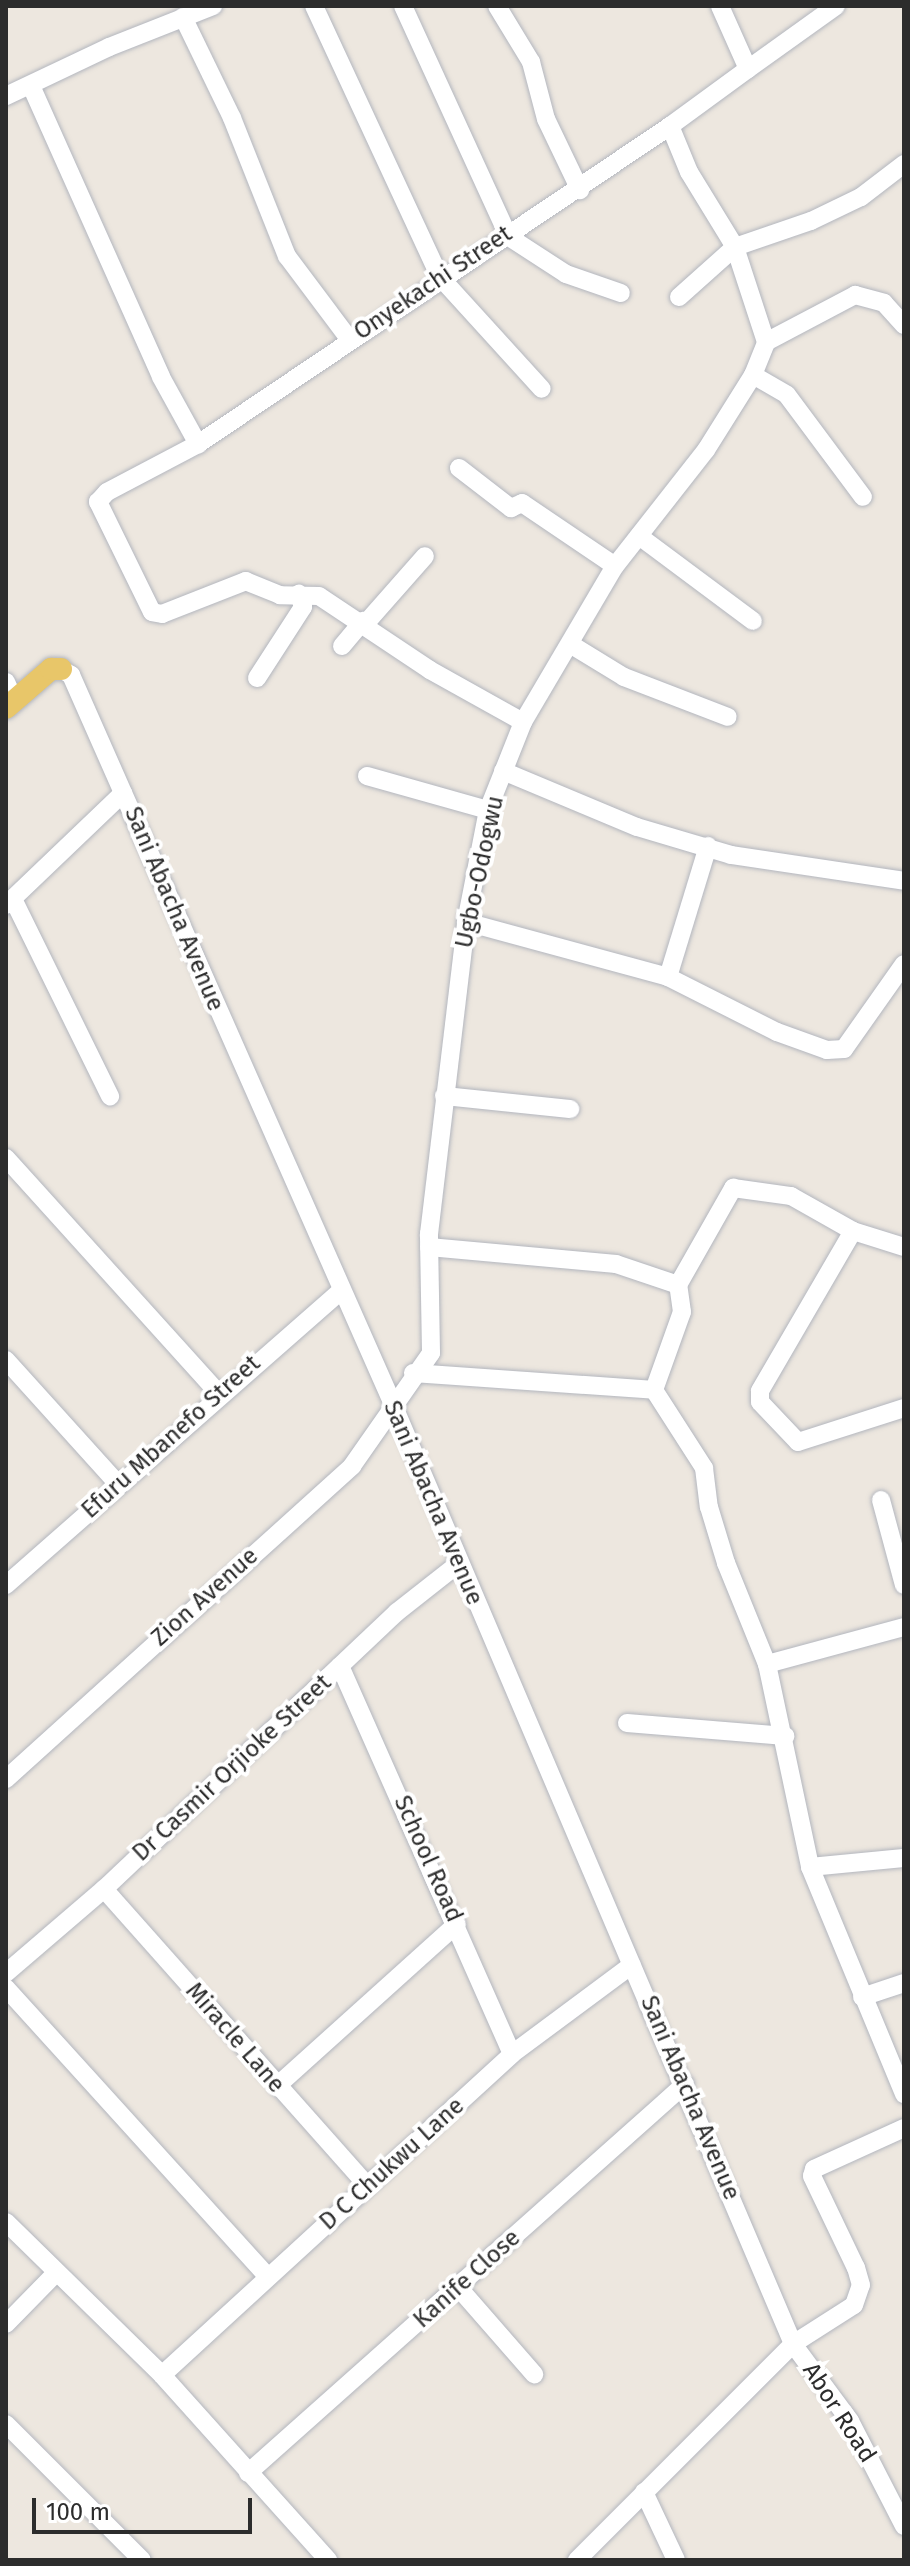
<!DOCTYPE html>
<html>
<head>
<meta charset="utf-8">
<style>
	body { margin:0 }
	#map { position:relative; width:910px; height:2566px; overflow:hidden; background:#ede7df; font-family:"Fira Sans",sans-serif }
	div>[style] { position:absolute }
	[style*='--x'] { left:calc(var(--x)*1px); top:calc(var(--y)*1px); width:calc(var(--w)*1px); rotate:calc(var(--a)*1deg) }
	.roads { filter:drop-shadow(0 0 2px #b3b6be) drop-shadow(0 0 2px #b3b6be) }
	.minor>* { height:18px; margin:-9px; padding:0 9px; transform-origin:9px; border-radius:9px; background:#fff }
	.major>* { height:22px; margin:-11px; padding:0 11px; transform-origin:11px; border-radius:11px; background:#e8c669 }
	span { translate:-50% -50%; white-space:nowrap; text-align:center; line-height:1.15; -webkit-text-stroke:8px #fff; paint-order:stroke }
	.street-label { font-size:24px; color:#2c2c2c }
	.frame { position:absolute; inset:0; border:8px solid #2c2c2c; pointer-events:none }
	.scale { position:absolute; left:32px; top:2498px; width:220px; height:36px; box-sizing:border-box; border:4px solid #2c2c2c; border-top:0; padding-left:10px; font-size:24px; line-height:28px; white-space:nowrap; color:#2c2c2c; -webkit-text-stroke:6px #fff; paint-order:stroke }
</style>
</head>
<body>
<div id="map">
	<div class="roads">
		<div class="minor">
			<i style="--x:314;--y:6;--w:299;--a:65.1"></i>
			<i style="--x:440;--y:277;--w:151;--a:47.7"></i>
			<i style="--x:403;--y:6;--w:254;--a:65.4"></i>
			<i style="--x:509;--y:237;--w:68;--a:33"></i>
			<i style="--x:566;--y:274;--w:58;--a:19.1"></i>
			<i style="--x:497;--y:6;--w:66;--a:58.7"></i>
			<i style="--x:531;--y:62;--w:59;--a:75.3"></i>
			<i style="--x:546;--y:119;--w:79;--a:64.4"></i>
			<i style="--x:183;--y:17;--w:112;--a:64.1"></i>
			<i style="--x:232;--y:118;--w:149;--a:68.3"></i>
			<i style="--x:287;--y:256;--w:104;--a:53.2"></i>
			<i style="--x:748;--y:69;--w:108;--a:-35.6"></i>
			<i style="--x:32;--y:88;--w:316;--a:65.9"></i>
			<i style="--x:161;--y:377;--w:77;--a:61.1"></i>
			<i style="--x:6;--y:96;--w:114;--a:-25.4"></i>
			<i style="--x:109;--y:47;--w:112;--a:-21.5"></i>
			<i style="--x:679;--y:297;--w:75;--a:-41.8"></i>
			<i style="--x:735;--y:247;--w:80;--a:-18.9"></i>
			<i style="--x:811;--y:221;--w:55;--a:-25.6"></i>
			<i style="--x:861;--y:197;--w:54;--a:-37.5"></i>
			<i style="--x:766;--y:342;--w:101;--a:-27.8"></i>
			<i style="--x:855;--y:295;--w:30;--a:15"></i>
			<i style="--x:884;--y:303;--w:30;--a:48"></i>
			<i style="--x:753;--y:375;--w:39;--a:30"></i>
			<i style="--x:787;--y:395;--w:127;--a:53.3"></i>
			<i style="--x:459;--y:468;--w:66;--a:37.6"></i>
			<i style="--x:511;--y:508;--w:12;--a:-24"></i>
			<i style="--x:522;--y:503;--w:112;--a:34.1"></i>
			<i style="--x:639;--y:536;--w:142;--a:36.7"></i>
			<i style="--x:366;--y:623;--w:89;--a:-48.6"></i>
			<i style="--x:570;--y:644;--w:63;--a:31.4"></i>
			<i style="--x:624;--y:677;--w:111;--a:21"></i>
			<i style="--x:342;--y:646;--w:33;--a:-50"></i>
			<i style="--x:61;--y:669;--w:12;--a:31"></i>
			<i style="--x:71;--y:675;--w:802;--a:66.18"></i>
			<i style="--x:395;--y:1409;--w:1016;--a:66.94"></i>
			<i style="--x:793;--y:2344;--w:96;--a:53.5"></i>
			<i style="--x:850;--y:2421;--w:118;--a:62.8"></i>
			<i style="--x:257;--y:678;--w:85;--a:-57.1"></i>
			<i style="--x:303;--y:607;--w:14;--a:-107"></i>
			<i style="--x:6;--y:682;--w:20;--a:66"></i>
			<i style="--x:523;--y:722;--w:107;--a:-150.8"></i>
			<i style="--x:430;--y:670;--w:133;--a:-146.3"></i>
			<i style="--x:319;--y:596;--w:39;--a:-179"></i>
			<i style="--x:280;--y:595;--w:37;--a:-158"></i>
			<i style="--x:246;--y:581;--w:90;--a:158.6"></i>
			<i style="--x:162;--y:614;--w:10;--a:-169"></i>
			<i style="--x:152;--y:612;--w:123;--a:-116.1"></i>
			<i style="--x:98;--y:502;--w:13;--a:-48"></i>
			<i style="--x:107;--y:492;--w:103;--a:-27.8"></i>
			<i style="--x:198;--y:444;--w:569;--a:-33.97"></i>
			<i style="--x:503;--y:771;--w:145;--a:22.7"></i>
			<i style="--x:637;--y:827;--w:98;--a:16.6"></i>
			<i style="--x:731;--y:855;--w:175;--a:8.5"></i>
			<i style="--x:367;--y:776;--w:126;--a:15.7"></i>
			<i style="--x:13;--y:899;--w:220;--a:63.8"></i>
			<i style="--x:6;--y:905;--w:162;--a:-43.7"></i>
			<i style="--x:466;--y:922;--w:209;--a:15.2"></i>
			<i style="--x:668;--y:977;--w:122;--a:26.8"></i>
			<i style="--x:777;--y:1032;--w:53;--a:19.8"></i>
			<i style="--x:827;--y:1050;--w:17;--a:-3"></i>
			<i style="--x:844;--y:1049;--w:104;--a:-54.8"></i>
			<i style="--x:668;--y:977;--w:137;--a:-73"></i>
			<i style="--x:444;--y:1096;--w:127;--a:5.9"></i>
			<i style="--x:6;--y:1158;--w:318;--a:47.9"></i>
			<i style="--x:853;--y:1231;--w:185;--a:120.2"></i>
			<i style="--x:760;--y:1391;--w:11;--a:90"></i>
			<i style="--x:760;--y:1402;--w:55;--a:46.5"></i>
			<i style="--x:798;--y:1442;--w:111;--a:-17.8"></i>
			<i style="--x:429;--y:1247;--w:188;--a:5.2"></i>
			<i style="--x:616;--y:1264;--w:65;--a:18.7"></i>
			<i style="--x:6;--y:1360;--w:166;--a:47.9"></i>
			<i style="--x:413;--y:1373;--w:242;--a:4"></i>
			<i style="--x:654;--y:1390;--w:93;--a:57.3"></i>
			<i style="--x:704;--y:1468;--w:39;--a:83"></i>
			<i style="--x:709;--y:1507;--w:59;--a:73.1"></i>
			<i style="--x:726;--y:1563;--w:109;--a:67.9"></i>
			<i style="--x:767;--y:1664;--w:208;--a:78"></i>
			<i style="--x:810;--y:1867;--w:246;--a:67.5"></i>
			<i style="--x:654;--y:1390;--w:83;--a:-70.3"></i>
			<i style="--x:682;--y:1312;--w:27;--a:-98"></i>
			<i style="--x:678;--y:1285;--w:112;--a:-60.4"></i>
			<i style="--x:733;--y:1188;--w:59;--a:7.9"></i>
			<i style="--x:791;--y:1196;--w:71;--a:29.4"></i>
			<i style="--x:853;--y:1231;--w:53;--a:17.4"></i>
			<i style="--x:881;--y:1500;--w:88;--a:74.9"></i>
			<i style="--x:6;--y:1585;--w:444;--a:-41.3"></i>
			<i style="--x:767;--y:1664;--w:142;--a:-15.1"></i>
			<i style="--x:340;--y:1666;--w:424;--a:66.1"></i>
			<i style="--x:627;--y:1723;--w:159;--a:4.7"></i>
			<i style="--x:6;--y:1779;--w:467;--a:-42.1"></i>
			<i style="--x:352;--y:1466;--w:138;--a:-55"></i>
			<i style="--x:431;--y:1353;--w:119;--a:-91"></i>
			<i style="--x:429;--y:1234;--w:314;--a:-83.2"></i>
			<i style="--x:466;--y:922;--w:114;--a:-78.9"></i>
			<i style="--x:488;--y:810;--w:95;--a:-68.3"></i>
			<i style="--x:523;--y:722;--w:181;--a:-59.5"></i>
			<i style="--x:615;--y:566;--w:147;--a:-51.9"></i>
			<i style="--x:706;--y:450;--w:89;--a:-57.9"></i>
			<i style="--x:753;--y:375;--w:35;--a:-68"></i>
			<i style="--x:766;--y:342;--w:100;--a:-108.1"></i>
			<i style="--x:735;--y:247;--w:88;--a:-121.5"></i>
			<i style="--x:689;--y:172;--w:50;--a:-112.4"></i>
			<i style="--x:670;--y:126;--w:97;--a:-36.2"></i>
			<i style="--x:748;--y:69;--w:69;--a:-114"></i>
			<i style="--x:810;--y:1867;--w:94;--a:-5.5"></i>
			<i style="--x:104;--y:1889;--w:397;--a:48.4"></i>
			<i style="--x:6;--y:1973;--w:129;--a:-40.6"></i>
			<i style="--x:104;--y:1889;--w:403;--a:-43.4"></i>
			<i style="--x:397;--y:1612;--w:78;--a:-38.2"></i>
			<i style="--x:6;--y:1988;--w:390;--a:47.8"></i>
			<i style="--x:862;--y:1997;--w:44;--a:-18.4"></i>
			<i style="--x:277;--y:2086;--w:242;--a:-42"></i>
			<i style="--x:6;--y:2222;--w:219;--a:44.4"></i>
			<i style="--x:162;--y:2375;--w:249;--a:48.1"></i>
			<i style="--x:458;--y:2287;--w:116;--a:48.9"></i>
			<i style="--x:6;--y:2324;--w:71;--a:-45.6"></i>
			<i style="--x:162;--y:2375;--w:475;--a:-42.5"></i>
			<i style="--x:512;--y:2054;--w:149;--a:-36.6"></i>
			<i style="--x:6;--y:2424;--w:192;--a:45"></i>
			<i style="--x:248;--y:2473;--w:585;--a:-41.67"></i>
			<i style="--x:644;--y:2492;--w:75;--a:64.8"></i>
			<i style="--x:577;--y:2560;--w:305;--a:-45"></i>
			<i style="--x:793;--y:2344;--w:72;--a:-32.6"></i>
			<i style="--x:854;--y:2305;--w:21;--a:-71"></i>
			<i style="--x:861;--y:2285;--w:18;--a:-106"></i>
			<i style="--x:856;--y:2268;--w:102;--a:-115.6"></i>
			<i style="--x:812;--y:2176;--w:7;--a:-74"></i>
			<i style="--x:814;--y:2169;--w:99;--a:-24.5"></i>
		</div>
		<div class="major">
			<i style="--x:6;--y:708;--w:60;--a:-40.9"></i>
			<i style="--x:51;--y:669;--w:10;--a:0"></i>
		</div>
	</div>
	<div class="street-label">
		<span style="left:433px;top:283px;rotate:-34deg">Onyekachi Street</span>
		<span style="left:480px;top:872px;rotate:-78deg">Ugbo-Odogwu</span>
		<span style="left:174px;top:909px;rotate:67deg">Sani Abacha Avenue</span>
		<span style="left:171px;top:1437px;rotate:-42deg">Efuru Mbanefo Street</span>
		<span style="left:433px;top:1503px;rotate:67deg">Sani Abacha Avenue</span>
		<span style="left:205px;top:1597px;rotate:-42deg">Zion Avenue</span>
		<span style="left:232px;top:1768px;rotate:-43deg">Dr Casmir Orjioke Street</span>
		<span style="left:428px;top:1859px;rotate:66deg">School Road</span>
		<span style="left:235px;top:2038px;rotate:49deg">Miracle Lane</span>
		<span style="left:690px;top:2098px;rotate:67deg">Sani Abacha Avenue</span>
		<span style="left:392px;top:2164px;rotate:-42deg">D C Chukwu Lane</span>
		<span style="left:467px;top:2279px;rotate:-42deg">Kanife Close</span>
		<span style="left:839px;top:2413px;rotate:57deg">Abor Road</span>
	</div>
	<div class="frame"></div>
	<div class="scale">100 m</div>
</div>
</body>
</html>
